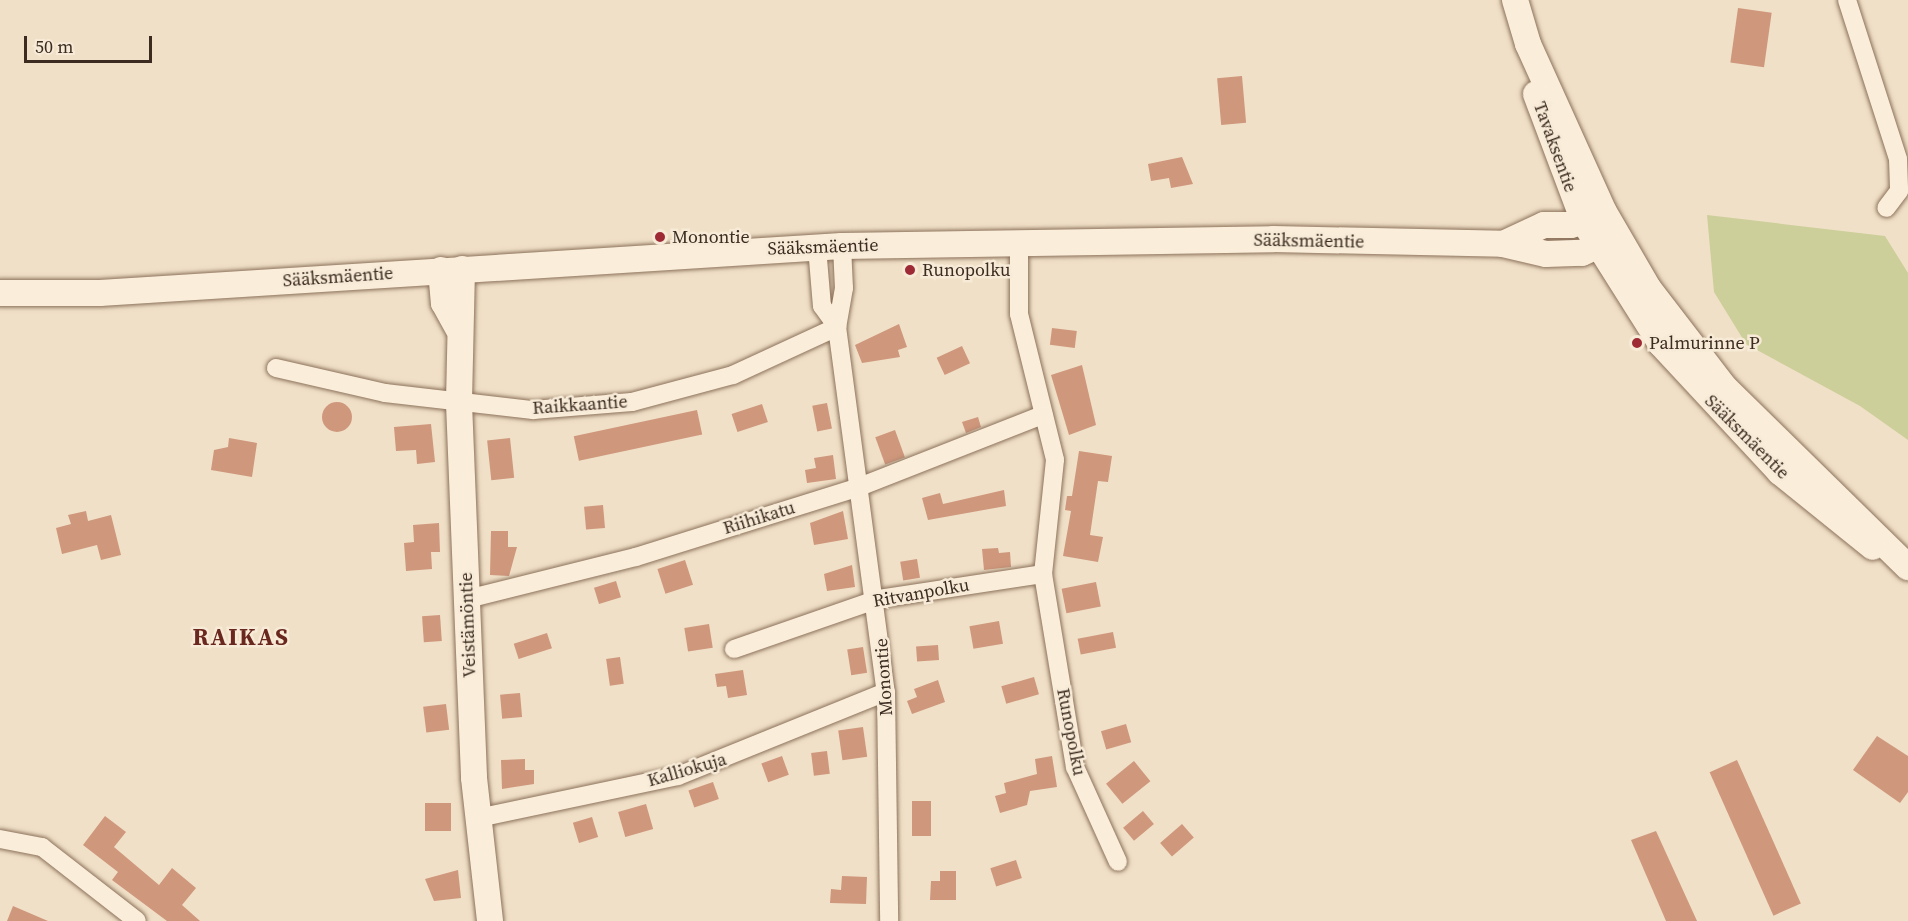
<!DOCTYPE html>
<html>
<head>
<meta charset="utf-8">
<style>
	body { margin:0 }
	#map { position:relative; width:1908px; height:921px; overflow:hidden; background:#f0e0c7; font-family:"Source Serif 4",serif }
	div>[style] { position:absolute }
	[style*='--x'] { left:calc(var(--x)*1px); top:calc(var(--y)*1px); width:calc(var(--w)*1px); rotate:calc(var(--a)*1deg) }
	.green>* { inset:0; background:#cdcf9a }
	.building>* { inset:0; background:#cf977c; transform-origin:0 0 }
	.round { border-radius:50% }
	.roads { filter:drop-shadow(0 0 2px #8c715b) drop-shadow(0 0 2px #8c715b) }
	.street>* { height:18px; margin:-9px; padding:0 9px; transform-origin:9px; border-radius:9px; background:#faeedb }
	.secondary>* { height:26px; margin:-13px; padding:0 13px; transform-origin:13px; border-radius:13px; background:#faeedb }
	.dots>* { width:16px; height:16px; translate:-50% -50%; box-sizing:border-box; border:3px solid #f7ebd7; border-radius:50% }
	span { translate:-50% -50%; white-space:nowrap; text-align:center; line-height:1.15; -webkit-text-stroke:5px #f7ebd7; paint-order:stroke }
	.street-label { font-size:18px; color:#3c2b20 }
	.poi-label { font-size:18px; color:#3c2b20 }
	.left { translate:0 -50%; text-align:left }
	.district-label { font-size:24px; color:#6a271e; font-weight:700; letter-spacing:1.5px }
	.scale { position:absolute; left:24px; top:36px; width:128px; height:27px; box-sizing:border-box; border:3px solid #3c2b20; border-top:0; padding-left:8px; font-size:18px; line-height:21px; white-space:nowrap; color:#3c2b20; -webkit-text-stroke:4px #f7ebd7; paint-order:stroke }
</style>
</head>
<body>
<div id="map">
	<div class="green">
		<i style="clip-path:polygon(1707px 215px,1885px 236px,1908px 273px,1908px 440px,1860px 406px,1746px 344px,1714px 292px)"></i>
	</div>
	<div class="building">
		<i style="left:1738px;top:8px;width:34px;height:55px;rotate:8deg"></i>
		<i style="left:1242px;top:76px;width:47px;height:25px;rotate:85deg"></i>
		<i style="clip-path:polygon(1182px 157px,1193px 184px,1171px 188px,1169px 178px,1151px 181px,1148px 164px)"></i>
		<i style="clip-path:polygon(899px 324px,907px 347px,898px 350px,900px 357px,862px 363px,855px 345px)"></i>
		<i style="left:1052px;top:328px;width:25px;height:17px;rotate:7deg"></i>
		<i style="left:962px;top:346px;width:19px;height:28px;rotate:65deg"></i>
		<i style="clip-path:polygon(1082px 365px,1096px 425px,1069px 435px,1051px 375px)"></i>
		<i class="round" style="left:322px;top:402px;width:30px;height:30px"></i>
		<i style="left:827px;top:403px;width:26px;height:15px;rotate:79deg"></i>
		<i style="left:762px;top:404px;width:19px;height:32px;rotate:72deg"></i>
		<i style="left:697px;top:410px;width:25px;height:126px;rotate:78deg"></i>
		<i style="clip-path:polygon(978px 417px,981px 427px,966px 433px,962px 422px)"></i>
		<i style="clip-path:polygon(431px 424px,435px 462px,417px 464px,416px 450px,396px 451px,394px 427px)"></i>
		<i style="left:895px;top:430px;width:29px;height:21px;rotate:70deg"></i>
		<i style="clip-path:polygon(229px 438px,257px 443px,252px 477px,211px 470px,214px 450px,228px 447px)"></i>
		<i style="left:510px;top:438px;width:40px;height:23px;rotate:84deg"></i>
		<i style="clip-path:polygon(1079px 451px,1112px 456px,1108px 482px,1098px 481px,1090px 535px,1103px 537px,1098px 562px,1063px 556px,1071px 511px,1065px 510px,1067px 496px,1072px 496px)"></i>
		<i style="clip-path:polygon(833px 455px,836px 479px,807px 483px,805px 470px,816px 468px,814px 458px)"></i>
		<i style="clip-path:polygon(1004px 490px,1006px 506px,928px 520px,922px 498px,940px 493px,943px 504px)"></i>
		<i style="left:603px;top:505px;width:23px;height:19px;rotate:85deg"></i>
		<i style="clip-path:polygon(86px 511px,88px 521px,111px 515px,121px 555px,101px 560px,97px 545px,62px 554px,56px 528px,71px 524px,68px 515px)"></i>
		<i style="clip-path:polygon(843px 511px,848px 539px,814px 545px,810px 523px)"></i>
		<i style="clip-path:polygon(439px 523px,440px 552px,431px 552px,432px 569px,406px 571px,404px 543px,414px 542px,413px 525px)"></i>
		<i style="clip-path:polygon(491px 531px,508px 531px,508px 547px,517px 547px,509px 576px,490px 575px)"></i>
		<i style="clip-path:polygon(998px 548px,999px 553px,1010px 552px,1011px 567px,984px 570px,982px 549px)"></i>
		<i style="left:917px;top:559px;width:19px;height:17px;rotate:81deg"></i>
		<i style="left:685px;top:560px;width:26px;height:29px;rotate:72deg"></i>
		<i style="clip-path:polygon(852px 565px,855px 587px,827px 591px,824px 574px)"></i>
		<i style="left:616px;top:581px;width:17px;height:23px;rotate:73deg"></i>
		<i style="left:1096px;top:582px;width:25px;height:35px;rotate:79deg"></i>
		<i style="left:440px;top:615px;width:26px;height:18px;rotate:86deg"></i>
		<i style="left:999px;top:621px;width:23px;height:30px;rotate:80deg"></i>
		<i style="left:709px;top:624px;width:24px;height:25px;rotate:81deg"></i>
		<i style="left:1113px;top:632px;width:16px;height:36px;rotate:79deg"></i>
		<i style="left:547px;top:633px;width:16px;height:35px;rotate:72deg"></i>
		<i style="left:938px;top:645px;width:15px;height:22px;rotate:86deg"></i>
		<i style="left:863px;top:647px;width:26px;height:16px;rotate:81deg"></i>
		<i style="left:620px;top:657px;width:27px;height:14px;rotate:82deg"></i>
		<i style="clip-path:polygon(743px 670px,747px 695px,728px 698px,726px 686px,717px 687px,715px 674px)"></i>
		<i style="left:1034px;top:677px;width:18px;height:34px;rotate:74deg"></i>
		<i style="clip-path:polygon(938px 680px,945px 702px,912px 714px,907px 701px,917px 697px,914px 689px)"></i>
		<i style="left:520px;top:693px;width:24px;height:20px;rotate:85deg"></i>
		<i style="left:446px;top:704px;width:26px;height:23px;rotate:83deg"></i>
		<i style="left:1126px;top:724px;width:19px;height:26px;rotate:74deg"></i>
		<i style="left:863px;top:727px;width:30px;height:25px;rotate:82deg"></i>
		<i style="clip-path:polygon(1877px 736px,1908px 756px,1908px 792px,1900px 803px,1853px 770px)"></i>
		<i style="left:827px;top:751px;width:23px;height:16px;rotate:83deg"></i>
		<i style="left:782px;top:756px;width:20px;height:22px;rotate:70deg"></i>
		<i style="clip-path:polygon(1052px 756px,1057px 787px,1030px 791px,1027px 805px,1000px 813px,995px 796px,1006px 793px,1004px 783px,1037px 774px,1035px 759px)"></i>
		<i style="clip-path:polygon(525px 759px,525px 770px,534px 770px,534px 784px,502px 789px,501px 760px)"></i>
		<i style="left:1737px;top:760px;width:157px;height:30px;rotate:66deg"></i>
		<i style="left:1134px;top:761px;width:26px;height:36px;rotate:51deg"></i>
		<i style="left:713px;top:782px;width:18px;height:26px;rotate:71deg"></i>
		<i style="left:912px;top:801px;width:19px;height:35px"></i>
		<i style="left:451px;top:803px;width:28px;height:26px;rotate:90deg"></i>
		<i style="left:646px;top:804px;width:26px;height:29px;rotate:74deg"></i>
		<i style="left:1143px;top:811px;width:17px;height:26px;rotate:50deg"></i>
		<i style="clip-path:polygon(105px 816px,126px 832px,114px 847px,159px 885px,172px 868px,196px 888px,182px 905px,200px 921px,167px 921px,112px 880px,118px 872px,83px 845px)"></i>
		<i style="left:592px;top:817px;width:21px;height:20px;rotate:73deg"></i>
		<i style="left:1182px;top:824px;width:18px;height:29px;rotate:49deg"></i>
		<i style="clip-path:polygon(1656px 831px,1697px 921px,1666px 921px,1631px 840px)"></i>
		<i style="left:1016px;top:860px;width:19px;height:27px;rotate:72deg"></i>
		<i style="clip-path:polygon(458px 870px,461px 898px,434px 901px,425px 879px)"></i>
		<i style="clip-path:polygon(940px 871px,956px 871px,956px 900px,930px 900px,931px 881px,940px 881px)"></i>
		<i style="clip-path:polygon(842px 876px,867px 877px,866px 904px,830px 903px,831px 889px,841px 890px)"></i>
		<i style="clip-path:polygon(13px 906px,48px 921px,7px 921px)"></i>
	</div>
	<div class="roads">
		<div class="street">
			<i style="--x:1847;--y:0;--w:167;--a:72.2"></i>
			<i style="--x:1898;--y:159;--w:32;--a:88"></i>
			<i style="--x:1899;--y:191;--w:21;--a:127"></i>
			<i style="--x:1019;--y:240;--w:74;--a:90"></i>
			<i style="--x:1019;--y:314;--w:150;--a:76.1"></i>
			<i style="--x:1055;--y:460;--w:115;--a:96"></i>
			<i style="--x:1043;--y:574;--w:196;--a:80.6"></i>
			<i style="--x:1075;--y:767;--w:104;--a:65.6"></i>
			<i style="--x:842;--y:246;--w:42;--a:87.3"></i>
			<i style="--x:844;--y:288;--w:40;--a:100"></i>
			<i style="--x:837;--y:327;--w:368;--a:82.4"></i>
			<i style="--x:886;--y:692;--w:229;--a:89.2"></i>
			<i style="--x:817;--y:247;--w:59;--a:85.2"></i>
			<i style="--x:822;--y:306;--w:26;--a:54"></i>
			<i style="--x:276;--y:368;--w:112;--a:12.9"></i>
			<i style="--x:385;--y:393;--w:149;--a:6.6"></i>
			<i style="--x:533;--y:410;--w:99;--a:-4.6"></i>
			<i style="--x:632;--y:402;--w:105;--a:-15"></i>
			<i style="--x:733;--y:375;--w:115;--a:-24.8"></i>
			<i style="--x:467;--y:599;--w:174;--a:-14"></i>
			<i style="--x:636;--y:557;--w:234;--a:-17.4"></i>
			<i style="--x:859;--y:487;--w:198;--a:-21.4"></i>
			<i style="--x:734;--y:649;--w:152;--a:-19.1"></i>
			<i style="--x:878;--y:599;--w:167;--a:-8.6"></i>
			<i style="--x:478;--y:818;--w:204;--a:-11.9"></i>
			<i style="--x:678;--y:776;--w:224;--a:-22"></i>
			<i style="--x:0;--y:839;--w:43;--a:10.8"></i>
			<i style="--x:42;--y:847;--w:120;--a:37.9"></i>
		</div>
		<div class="secondary">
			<i style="--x:1515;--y:0;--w:46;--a:73.5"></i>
			<i style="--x:1528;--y:44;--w:184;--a:65.7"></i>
			<i style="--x:1604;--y:212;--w:88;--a:59.9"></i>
			<i style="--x:1648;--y:288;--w:126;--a:52.4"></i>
			<i style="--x:1725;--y:388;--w:256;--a:44.4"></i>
			<i style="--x:1536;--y:94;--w:137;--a:69.4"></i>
			<i style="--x:1584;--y:222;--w:144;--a:57.7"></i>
			<i style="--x:1661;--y:344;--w:175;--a:47.1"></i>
			<i style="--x:1780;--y:472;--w:119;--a:38.9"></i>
			<i style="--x:1503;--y:244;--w:45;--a:-24.9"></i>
			<i style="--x:1544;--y:225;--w:27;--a:0"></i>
			<i style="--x:1571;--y:225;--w:30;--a:-20"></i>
			<i style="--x:462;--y:269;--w:134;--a:91.3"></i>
			<i style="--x:459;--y:403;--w:375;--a:87.7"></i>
			<i style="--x:474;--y:778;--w:144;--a:83.6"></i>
			<i style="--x:441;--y:270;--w:33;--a:85"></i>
			<i style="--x:444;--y:303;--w:29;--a:61"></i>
			<i style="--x:0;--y:293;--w:100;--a:0"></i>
			<i style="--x:100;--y:293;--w:743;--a:-3.62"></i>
			<i style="--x:842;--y:246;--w:431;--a:-0.9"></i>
			<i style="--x:1273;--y:239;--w:230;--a:1.2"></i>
			<i style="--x:1503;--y:244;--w:44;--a:13.1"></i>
			<i style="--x:1546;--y:254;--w:36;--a:-2"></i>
			<i style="--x:1582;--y:253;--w:38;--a:-25"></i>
		</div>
	</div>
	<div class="dots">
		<i style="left:660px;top:237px;background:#9d2a35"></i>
		<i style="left:910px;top:270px;background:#9d2a35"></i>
		<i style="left:1637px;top:343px;background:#9d2a35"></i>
	</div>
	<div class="street-label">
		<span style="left:1555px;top:147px;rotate:70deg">Tavaksentie</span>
		<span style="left:1309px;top:241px;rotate:1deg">Sääksmäentie</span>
		<span style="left:823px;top:247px;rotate:-2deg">Sääksmäentie</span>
		<span style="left:338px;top:277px;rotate:-4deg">Sääksmäentie</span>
		<span style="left:580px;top:405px;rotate:-4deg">Raikkaantie</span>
		<span style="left:1747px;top:437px;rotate:45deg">Sääksmäentie</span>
		<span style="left:759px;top:518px;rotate:-17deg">Riihikatu</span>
		<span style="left:921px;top:593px;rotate:-10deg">Ritvanpolku</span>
		<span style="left:468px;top:625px;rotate:-92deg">Veistämöntie</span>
		<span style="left:884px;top:677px;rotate:-94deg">Monontie</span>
		<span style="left:1071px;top:732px;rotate:79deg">Runopolku</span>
		<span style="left:687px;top:770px;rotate:-16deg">Kalliokuja</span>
	</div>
	<div class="poi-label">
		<span class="left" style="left:672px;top:237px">Monontie</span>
		<span class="left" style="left:922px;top:270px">Runopolku</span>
		<span class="left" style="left:1649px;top:343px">Palmurinne P</span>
	</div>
	<div class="district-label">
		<span style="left:241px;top:637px">RAIKAS</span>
	</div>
	<div class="scale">50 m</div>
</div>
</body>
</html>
